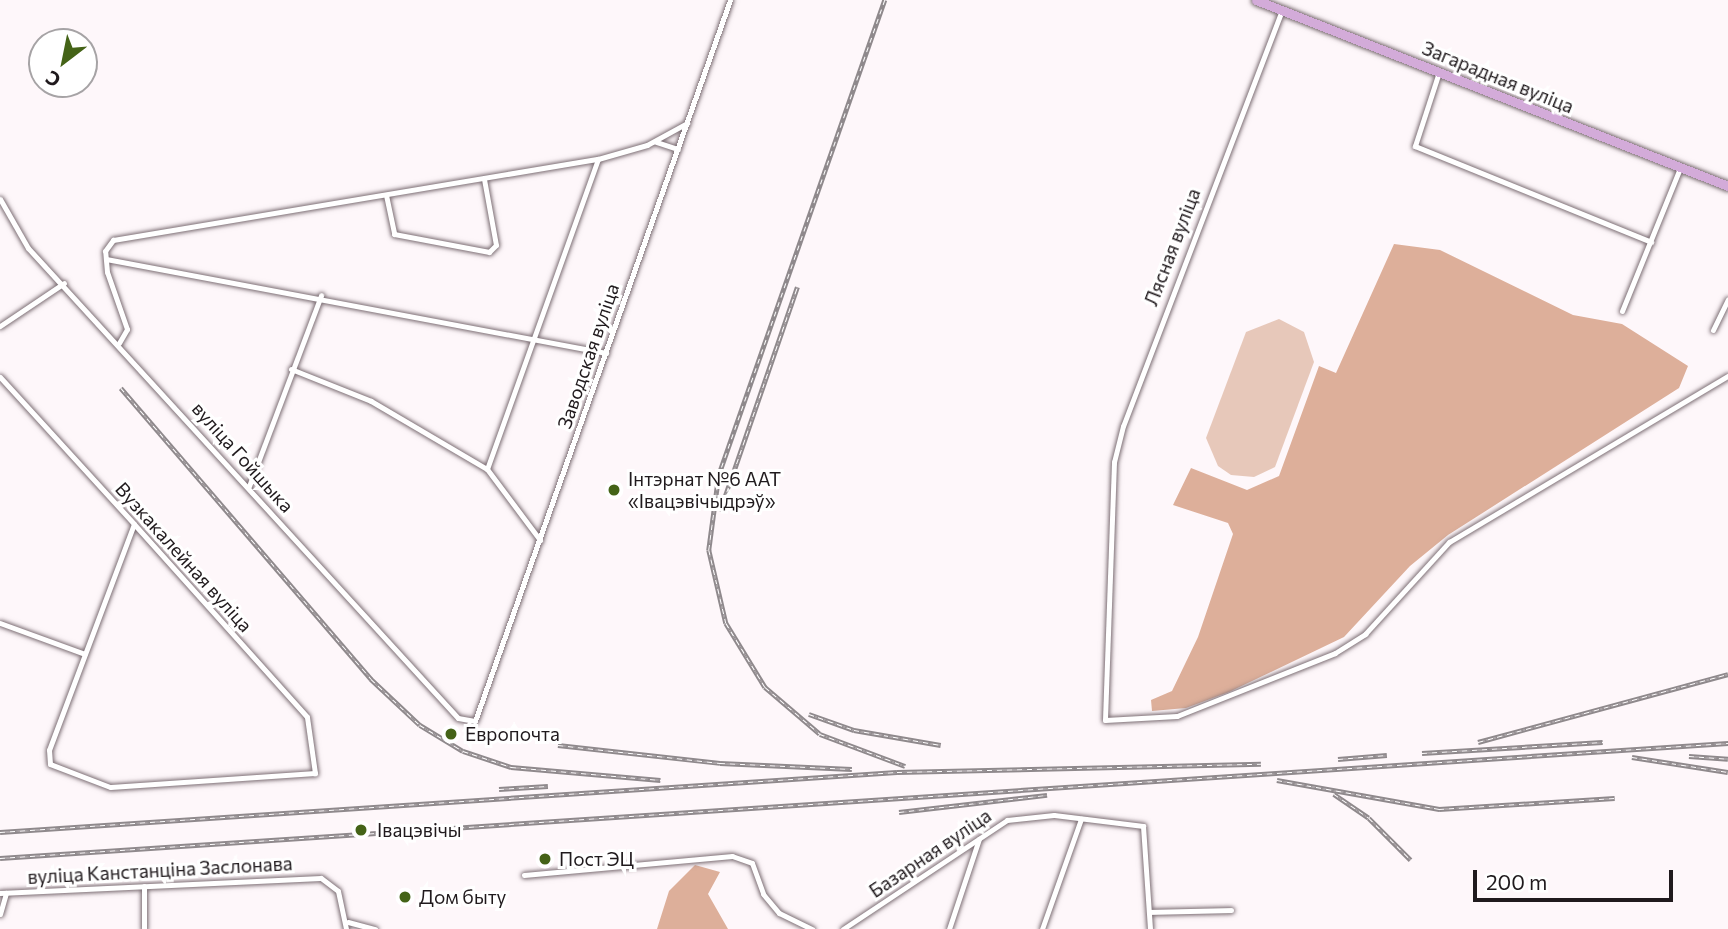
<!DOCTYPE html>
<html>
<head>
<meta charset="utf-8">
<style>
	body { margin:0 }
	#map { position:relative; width:1728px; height:929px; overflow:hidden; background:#fef7fa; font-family:Commissioner,sans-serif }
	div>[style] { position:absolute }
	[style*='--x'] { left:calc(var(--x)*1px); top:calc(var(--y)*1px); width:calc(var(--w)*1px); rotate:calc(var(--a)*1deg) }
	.green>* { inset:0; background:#e7c8ba }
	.forest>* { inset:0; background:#ddaf9a }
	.roads { filter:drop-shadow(0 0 2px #7d6f75) drop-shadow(0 0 2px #7d6f75) }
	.minor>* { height:5px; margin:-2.5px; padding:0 2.5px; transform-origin:2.5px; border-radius:2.5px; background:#fff }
	.primary>* { height:9px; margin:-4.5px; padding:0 4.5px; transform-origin:4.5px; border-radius:4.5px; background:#d3abd9 }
	.rail>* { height:4.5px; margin-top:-2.25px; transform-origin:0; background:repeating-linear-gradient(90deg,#fff 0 5px,#8f898c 0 10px); box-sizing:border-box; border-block:2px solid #8f898c }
	.dots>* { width:19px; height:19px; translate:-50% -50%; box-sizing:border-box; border:4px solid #fff; border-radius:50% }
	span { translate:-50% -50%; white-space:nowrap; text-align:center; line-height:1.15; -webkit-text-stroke:6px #fff; paint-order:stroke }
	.street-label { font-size:19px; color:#201a1d }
	.poi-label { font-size:19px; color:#201a1d }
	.left { translate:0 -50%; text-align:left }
	.north { position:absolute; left:28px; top:28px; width:70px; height:70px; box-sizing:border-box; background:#fff; border:2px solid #a6a3a5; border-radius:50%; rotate:212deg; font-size:19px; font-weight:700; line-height:28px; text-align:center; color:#201a1d }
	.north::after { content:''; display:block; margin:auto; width:24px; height:32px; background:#446317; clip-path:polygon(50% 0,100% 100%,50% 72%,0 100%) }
	.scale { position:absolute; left:1473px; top:870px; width:200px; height:32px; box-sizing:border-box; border:4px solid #201a1d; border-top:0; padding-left:9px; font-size:21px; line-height:24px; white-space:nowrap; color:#201a1d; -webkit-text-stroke:5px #fff; paint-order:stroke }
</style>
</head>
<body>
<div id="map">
	<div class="green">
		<i style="clip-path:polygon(1279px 319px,1304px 332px,1314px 362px,1275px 467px,1254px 477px,1231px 475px,1218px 466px,1206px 438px,1246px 332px)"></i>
	</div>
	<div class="forest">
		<i style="clip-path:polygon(1394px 244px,1440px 250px,1573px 315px,1622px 324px,1688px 366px,1679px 388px,1448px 535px,1410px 566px,1344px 637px,1229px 692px,1186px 708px,1152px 711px,1151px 700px,1172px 691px,1198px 637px,1233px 534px,1228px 523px,1173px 505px,1191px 468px,1247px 490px,1279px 476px,1319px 366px,1336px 373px)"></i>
		<i style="clip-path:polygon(695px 865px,720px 872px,708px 894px,728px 929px,657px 929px,669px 891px)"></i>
	</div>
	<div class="roads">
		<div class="minor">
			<i style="--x:1282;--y:10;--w:445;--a:110.9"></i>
			<i style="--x:1123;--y:426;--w:37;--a:104"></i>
			<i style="--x:1114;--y:462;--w:258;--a:92"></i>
			<i style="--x:1105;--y:720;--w:72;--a:-3.2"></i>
			<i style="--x:1177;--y:716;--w:170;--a:-21.7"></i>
			<i style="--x:1335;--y:653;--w:36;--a:-32"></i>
			<i style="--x:1365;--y:634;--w:125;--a:-47.6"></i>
			<i style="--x:1449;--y:542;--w:325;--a:-30.8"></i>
			<i style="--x:1439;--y:72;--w:78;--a:108"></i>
			<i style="--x:1415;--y:146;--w:255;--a:22.1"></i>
			<i style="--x:656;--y:142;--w:23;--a:18"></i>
			<i style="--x:386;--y:195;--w:40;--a:78"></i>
			<i style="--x:394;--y:234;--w:97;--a:10.7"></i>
			<i style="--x:489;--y:252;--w:10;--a:-45"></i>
			<i style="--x:496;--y:245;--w:67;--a:-100.3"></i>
			<i style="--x:0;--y:199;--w:56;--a:60.3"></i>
			<i style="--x:28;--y:248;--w:637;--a:47.54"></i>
			<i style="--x:458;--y:718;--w:17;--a:10"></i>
			<i style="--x:475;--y:721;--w:765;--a:-70.52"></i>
			<i style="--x:106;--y:259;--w:509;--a:10.65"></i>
			<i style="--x:1622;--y:311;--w:154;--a:-67.9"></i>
			<i style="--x:0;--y:326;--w:77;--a:-33.9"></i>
			<i style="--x:1713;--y:330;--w:34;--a:-64"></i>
			<i style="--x:119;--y:343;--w:16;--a:-60"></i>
			<i style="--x:127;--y:329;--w:60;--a:-109.3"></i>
			<i style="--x:107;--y:272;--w:21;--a:-95"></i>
			<i style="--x:105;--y:251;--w:14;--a:-54"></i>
			<i style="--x:113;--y:240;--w:492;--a:-9.5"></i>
			<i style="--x:598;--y:159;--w:51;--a:-15.9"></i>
			<i style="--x:647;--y:145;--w:46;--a:-28.8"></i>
			<i style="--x:291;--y:369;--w:86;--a:21.8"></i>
			<i style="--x:371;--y:401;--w:134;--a:30.4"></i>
			<i style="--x:487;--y:469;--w:89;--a:53.3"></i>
			<i style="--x:0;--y:377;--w:199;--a:47.6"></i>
			<i style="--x:134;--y:524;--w:259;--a:48.1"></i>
			<i style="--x:307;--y:717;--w:57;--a:81.9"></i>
			<i style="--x:315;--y:773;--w:205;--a:176.1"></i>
			<i style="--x:110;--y:787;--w:64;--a:-159"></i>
			<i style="--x:50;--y:764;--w:14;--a:-94"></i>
			<i style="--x:49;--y:750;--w:241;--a:-69.4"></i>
			<i style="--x:487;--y:469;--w:329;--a:-70.3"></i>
			<i style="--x:249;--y:486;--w:204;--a:-69.3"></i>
			<i style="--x:0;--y:623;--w:90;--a:20"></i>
			<i style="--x:524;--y:875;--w:209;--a:-5.2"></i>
			<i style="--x:732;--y:856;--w:21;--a:19"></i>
			<i style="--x:752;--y:863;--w:33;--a:70"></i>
			<i style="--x:763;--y:894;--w:25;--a:50"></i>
			<i style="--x:779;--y:913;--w:37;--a:26"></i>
			<i style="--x:0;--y:893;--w:321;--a:-2.7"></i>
			<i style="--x:321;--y:878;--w:21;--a:37"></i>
			<i style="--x:338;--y:891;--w:39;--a:78"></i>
			<i style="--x:1149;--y:912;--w:82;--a:-1.4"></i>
			<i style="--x:0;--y:914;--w:22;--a:-74"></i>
			<i style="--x:348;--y:922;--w:28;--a:15"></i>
			<i style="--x:144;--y:929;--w:43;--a:-90"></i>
			<i style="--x:843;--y:929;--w:197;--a:-33.6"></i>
			<i style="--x:1007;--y:820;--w:47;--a:-6.1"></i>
			<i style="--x:1054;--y:815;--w:90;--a:7"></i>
			<i style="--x:1143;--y:826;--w:103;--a:86.1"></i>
			<i style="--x:949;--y:929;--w:95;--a:-71.6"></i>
			<i style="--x:1042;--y:929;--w:117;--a:-70.5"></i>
		</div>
		<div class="primary">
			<i style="--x:1256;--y:0;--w:507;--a:21.51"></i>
		</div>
	</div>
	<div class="rail">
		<i style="--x:885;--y:0;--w:503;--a:109.26"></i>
		<i style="--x:719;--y:475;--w:76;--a:97.6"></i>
		<i style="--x:709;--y:550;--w:75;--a:76.9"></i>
		<i style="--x:726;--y:623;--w:75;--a:58.6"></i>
		<i style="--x:765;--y:687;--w:72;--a:40.5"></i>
		<i style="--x:820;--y:734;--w:91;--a:20.6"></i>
		<i style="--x:121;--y:388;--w:384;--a:49.3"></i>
		<i style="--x:371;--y:679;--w:67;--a:43.2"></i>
		<i style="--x:420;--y:725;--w:50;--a:31.2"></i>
		<i style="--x:463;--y:751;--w:51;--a:18.4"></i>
		<i style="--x:511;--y:767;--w:150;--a:5"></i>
		<i style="--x:720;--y:511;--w:237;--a:-71"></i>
		<i style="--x:809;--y:714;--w:48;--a:19.6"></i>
		<i style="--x:854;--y:730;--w:88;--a:9.8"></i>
		<i style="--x:1478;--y:742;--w:259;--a:-15.2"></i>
		<i style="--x:558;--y:745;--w:163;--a:6.3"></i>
		<i style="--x:720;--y:763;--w:132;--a:2.6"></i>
		<i style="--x:1422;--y:753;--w:181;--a:-3.5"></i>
		<i style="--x:1689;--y:756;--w:39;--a:4"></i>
		<i style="--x:1632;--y:757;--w:97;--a:8.9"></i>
		<i style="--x:1338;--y:759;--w:49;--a:-4.7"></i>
		<i style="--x:1277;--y:780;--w:165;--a:10.1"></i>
		<i style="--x:1439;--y:809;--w:176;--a:-3.6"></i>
		<i style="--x:499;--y:789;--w:49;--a:-3.5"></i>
		<i style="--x:1334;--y:794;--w:42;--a:34.4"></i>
		<i style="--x:1369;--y:818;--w:59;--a:45"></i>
		<i style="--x:899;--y:812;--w:149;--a:-6.6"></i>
		<i style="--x:0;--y:832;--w:899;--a:-3.83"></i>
		<i style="--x:897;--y:772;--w:364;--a:-1.3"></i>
		<i style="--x:0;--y:858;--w:1732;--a:-3.81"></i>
	</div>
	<div class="dots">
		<i style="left:614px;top:490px;background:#446317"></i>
		<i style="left:451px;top:734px;background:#446317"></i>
		<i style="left:361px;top:830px;background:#446317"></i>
		<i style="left:545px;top:859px;background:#446317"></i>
		<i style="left:405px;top:897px;background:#446317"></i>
	</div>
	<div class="street-label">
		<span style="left:1498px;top:77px;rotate:22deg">Загарадная вуліца</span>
		<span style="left:1172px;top:247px;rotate:-69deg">Лясная вуліца</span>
		<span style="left:588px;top:356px;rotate:-71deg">Заводская вуліца</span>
		<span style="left:243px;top:457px;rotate:48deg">вуліца Гойшыка</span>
		<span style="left:184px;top:557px;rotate:48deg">Вузкакалейная вуліца</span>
		<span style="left:930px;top:853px;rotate:-34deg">Базарная вуліца</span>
		<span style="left:160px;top:870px;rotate:-3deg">вуліца Канстанціна Заслонава</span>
	</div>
	<div class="poi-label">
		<span class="left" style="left:628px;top:490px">Інтэрнат №6 ААТ<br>«Івацэвічыдрэў»</span>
		<span class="left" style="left:465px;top:734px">Европочта</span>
		<span class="left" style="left:377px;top:830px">Івацэвічы</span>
		<span class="left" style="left:559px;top:859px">Пост ЭЦ</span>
		<span class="left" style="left:419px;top:897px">Дом быту</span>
	</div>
	<div class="north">С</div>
	<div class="scale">200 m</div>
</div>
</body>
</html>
